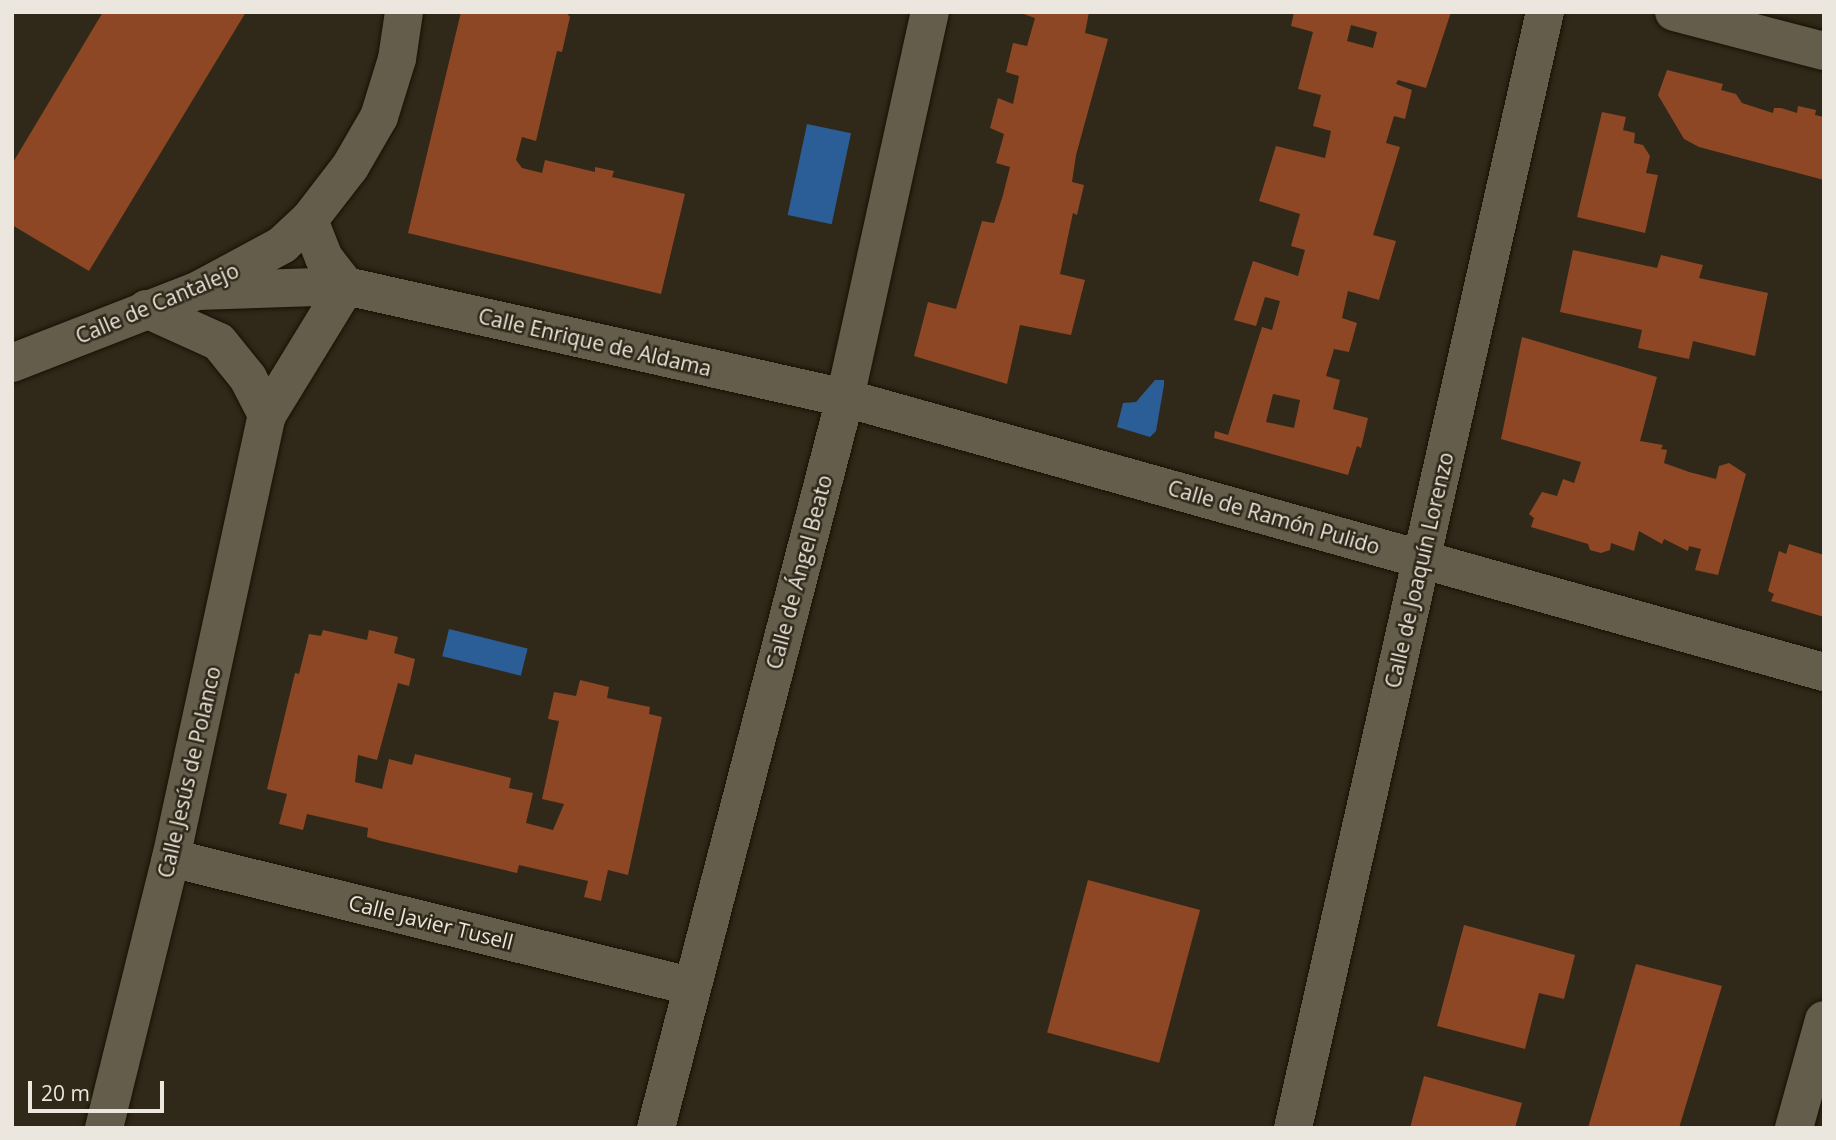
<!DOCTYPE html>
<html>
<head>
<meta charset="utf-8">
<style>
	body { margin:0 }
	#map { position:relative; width:1836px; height:1140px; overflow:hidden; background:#302819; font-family:"Open Sans",sans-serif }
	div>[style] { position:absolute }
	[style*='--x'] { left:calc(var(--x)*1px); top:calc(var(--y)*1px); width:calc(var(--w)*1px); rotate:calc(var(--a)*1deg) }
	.water>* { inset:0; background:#2b5d96; transform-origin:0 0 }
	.building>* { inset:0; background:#8e4725; transform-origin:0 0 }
	.roads { filter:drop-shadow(0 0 2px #181104) drop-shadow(0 0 2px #181104) }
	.street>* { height:38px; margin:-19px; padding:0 19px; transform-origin:19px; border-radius:19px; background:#655d4c }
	span { translate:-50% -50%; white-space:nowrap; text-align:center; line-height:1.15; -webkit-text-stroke:5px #302819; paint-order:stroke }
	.street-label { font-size:21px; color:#ece7de }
	.frame { position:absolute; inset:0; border:14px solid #ece7de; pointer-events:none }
	.scale { position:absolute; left:28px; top:1081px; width:136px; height:32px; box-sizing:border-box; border:4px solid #ece7de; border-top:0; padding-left:9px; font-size:21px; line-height:24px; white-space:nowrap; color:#ece7de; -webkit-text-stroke:5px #302819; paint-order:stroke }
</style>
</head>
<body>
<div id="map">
	<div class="water">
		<i style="left:807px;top:124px;width:45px;height:93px;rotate:12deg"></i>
		<i style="clip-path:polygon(1155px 380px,1164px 380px,1164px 385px,1156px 431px,1150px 437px,1117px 427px,1123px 403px,1136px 402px)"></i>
		<i style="left:449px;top:629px;width:81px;height:28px;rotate:14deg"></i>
	</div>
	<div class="building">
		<i style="clip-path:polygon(103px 12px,246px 12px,89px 271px,12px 225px,12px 164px)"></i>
		<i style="clip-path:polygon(461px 12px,566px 12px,570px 17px,562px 52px,557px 51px,536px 141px,522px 137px,516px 160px,522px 168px,542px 173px,545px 160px,595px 172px,595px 167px,614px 171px,612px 177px,685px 194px,661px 294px,408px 233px)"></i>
		<i style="clip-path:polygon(1018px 12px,1089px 12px,1085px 33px,1108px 39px,1076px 155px,1072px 182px,1084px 185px,1077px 215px,1073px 213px,1060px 274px,1085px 280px,1071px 335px,1020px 325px,1007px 384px,914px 356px,928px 302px,956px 309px,982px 221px,994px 223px,1003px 195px,1010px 167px,996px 163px,1004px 134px,990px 128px,998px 98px,1013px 104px,1019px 76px,1006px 72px,1013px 43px,1027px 46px,1035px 18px)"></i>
		<i style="clip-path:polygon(evenodd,1294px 12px,1451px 12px,1426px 88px,1398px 80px,1396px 84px,1412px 90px,1405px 119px,1394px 116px,1386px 143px,1400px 147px,1373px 235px,1396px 241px,1379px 300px,1348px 291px,1342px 318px,1357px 323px,1349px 352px,1334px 349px,1326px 376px,1340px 380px,1333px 409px,1368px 418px,1361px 448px,1357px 446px,1348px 475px,1214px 438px,1215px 431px,1228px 435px,1262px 327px,1272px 330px,1280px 301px,1265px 297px,1256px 326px,1234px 320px,1253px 261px,1298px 276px,1305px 250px,1291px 246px,1300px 214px,1259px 201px,1276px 146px,1325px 158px,1331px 131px,1313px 126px,1321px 95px,1298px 89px,1313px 32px,1291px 26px,1294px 12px,1351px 25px,1377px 32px,1373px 48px,1347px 41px,1351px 25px,1294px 12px,1273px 394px,1300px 400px,1294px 428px,1266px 422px,1273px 394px)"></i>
		<i style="clip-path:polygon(1667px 70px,1723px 84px,1721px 90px,1736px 94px,1742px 103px,1773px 113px,1774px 108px,1781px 108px,1797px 113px,1798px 106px,1816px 110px,1815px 115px,1824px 117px,1824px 180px,1699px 147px,1684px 139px,1658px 95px)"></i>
		<i style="clip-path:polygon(1602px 112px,1626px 117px,1623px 130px,1635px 133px,1634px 143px,1643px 145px,1650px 156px,1646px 173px,1658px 175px,1645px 233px,1577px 217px)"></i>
		<i style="clip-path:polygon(1573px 250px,1657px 268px,1661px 255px,1703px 265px,1699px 278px,1768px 293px,1755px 356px,1693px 341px,1689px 359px,1638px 348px,1642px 330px,1560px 312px)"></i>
		<i style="clip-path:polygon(1522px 337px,1657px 377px,1640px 441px,1663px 445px,1661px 449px,1667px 450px,1664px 463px,1689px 472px,1716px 479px,1719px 466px,1729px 463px,1746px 474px,1718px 575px,1695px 570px,1701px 549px,1689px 546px,1688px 551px,1664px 539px,1662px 544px,1639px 531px,1634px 551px,1611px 543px,1610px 550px,1601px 553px,1590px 550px,1588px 544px,1531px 527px,1534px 518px,1529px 514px,1542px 492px,1557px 496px,1563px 479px,1574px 483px,1581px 462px,1501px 439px)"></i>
		<i style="clip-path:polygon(1789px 544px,1824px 555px,1824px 617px,1771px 601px,1774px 594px,1768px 591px,1779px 551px,1786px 554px)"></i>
		<i style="clip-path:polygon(323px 630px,367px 640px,369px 630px,398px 637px,394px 653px,415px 659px,409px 686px,398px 683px,377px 760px,358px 755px,355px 782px,382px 789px,389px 759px,412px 765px,415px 754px,511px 778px,509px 788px,533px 793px,526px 823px,553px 830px,564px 804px,542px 799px,559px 721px,548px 719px,554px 692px,576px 696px,580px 680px,609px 687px,607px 698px,650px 707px,649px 714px,662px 717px,628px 875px,608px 870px,601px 901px,584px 897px,588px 881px,519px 865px,517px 873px,381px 841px,367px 837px,368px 828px,307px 814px,303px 830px,279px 824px,287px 794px,267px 789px,295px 673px,299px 674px,309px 634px,321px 636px)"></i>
		<i style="left:1088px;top:880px;width:116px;height:158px;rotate:15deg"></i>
		<i style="clip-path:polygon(1464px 925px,1575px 955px,1564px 999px,1539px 993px,1525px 1049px,1437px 1026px)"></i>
		<i style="clip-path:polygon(1636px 964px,1722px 986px,1679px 1128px,1588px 1128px)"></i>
		<i style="clip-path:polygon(1424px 1076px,1522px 1103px,1515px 1128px,1410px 1128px)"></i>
	</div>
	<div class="roads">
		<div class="street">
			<i style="--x:1674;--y:12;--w:155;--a:14.6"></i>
			<i style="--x:309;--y:220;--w:41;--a:68.5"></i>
			<i style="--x:324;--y:258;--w:36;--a:52"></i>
			<i style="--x:197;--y:291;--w:149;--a:-1.9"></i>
			<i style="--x:346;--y:286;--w:511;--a:12.65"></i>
			<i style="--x:845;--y:398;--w:1017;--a:15.64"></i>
			<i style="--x:146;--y:309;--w:80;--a:24.3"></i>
			<i style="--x:219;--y:342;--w:46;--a:51.1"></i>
			<i style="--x:248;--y:378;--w:42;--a:62.8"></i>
			<i style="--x:12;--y:363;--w:199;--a:-21.3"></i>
			<i style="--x:197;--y:291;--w:97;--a:-28.4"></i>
			<i style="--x:282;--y:245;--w:37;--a:-43"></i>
			<i style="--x:309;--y:220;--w:67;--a:-52.3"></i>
			<i style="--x:350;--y:167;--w:58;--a:-59.9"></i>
			<i style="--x:379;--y:117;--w:61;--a:-72.8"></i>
			<i style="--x:397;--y:59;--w:48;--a:-81.5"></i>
			<i style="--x:171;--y:858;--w:535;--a:13.85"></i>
			<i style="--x:104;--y:1128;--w:278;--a:-76.1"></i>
			<i style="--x:171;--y:858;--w:453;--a:-77.8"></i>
			<i style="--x:267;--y:415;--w:151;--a:-58.5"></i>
			<i style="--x:656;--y:1128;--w:754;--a:-75.48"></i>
			<i style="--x:845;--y:398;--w:395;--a:-77.6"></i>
			<i style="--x:1293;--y:1128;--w:1144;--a:-77.28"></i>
			<i style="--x:1794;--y:1128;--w:112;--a:-74.5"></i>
		</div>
	</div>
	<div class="street-label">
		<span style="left:157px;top:303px;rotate:-23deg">Calle de Cantalejo</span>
		<span style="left:595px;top:342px;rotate:13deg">Calle Enrique de Aldama</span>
		<span style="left:1274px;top:517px;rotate:16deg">Calle de Ramón Pulido</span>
		<span style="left:1419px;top:570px;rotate:-77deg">Calle de Joaquín Lorenzo</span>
		<span style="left:799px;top:572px;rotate:-75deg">Calle de Ángel Beato</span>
		<span style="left:189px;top:772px;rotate:-77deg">Calle Jesús de Polanco</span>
		<span style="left:431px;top:922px;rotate:14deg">Calle Javier Tusell</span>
	</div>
	<div class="frame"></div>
	<div class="scale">20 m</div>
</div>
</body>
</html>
